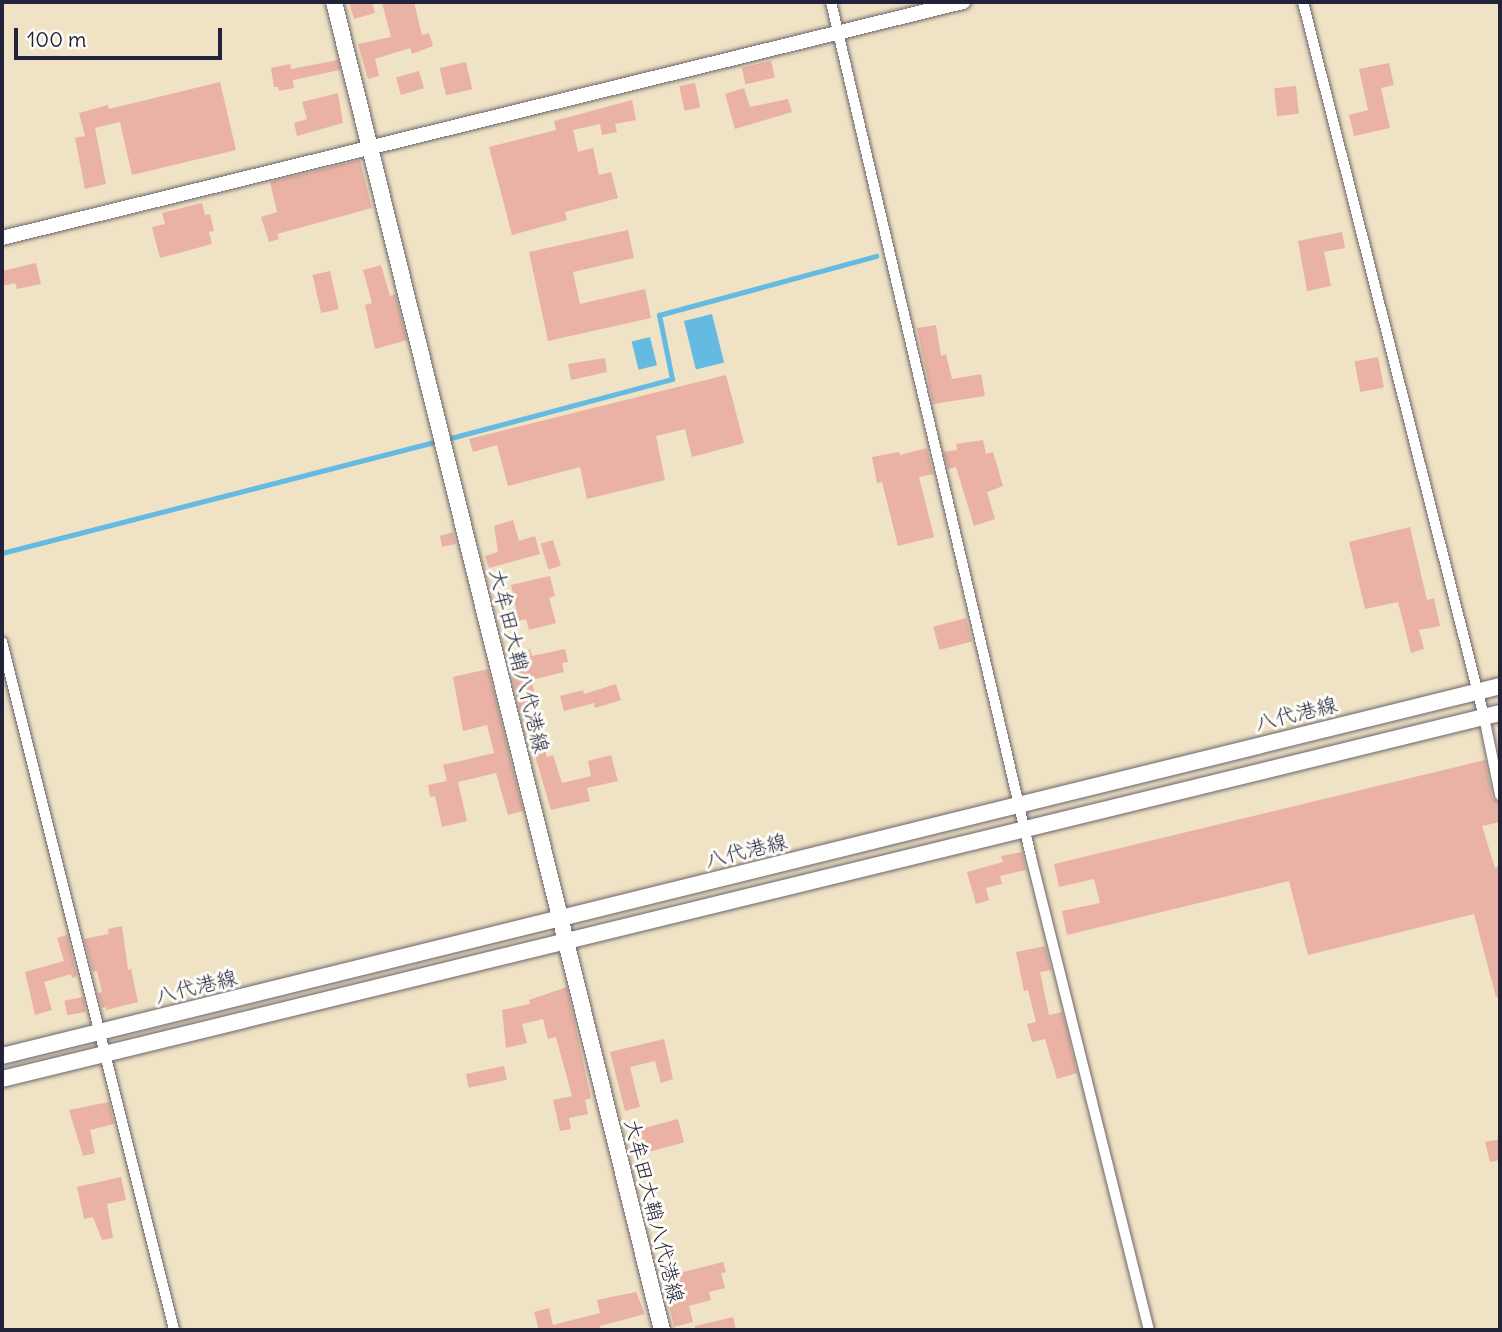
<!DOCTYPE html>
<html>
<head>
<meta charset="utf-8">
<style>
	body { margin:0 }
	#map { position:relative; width:1502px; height:1332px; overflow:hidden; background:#f0e2c5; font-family:Delius,"Klee One",sans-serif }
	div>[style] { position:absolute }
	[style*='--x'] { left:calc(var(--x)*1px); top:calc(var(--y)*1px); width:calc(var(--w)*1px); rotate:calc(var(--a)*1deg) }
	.water>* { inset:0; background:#65bae1; transform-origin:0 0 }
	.stream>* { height:4.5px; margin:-2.25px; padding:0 2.25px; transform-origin:2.25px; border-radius:2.25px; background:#65bae1 }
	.building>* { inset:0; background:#e9b2a5; transform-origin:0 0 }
	.roads { filter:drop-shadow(0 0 2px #6a656b) drop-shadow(0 0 2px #6a656b) }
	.minor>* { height:10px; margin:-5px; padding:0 5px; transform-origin:5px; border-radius:5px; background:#fff }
	.tertiary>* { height:14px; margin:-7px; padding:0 7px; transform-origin:7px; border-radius:7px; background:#fff }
	.secondary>* { height:16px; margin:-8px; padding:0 8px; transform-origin:8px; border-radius:8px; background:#fff }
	span { translate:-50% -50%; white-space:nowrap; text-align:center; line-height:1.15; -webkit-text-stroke:6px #fdfcf7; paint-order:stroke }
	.street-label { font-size:21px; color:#22223b }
	.frame { position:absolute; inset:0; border:4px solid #22223b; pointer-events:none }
	.scale { position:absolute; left:14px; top:28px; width:208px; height:32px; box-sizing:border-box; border:4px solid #22223b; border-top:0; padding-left:9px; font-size:21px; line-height:24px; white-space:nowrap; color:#22223b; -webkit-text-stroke:5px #fdfcf7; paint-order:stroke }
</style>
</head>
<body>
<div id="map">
	<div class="water">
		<i style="left:712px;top:314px;width:50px;height:29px;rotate:76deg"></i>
		<i style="left:650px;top:337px;width:29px;height:19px;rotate:76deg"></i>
	</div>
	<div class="stream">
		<i style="--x:447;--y:439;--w:233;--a:-14.9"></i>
		<i style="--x:672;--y:379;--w:65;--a:-101.5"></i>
		<i style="--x:659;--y:315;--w:225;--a:-15.2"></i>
		<i style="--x:2;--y:553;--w:450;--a:-14.4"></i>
	</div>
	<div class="building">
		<i style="clip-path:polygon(349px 2px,372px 2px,375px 13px,354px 19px)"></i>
		<i style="clip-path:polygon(388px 2px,414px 2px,422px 35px,429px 33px,433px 46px,412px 54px,410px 48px,375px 59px,379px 76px,368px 79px,358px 44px,391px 37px,382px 3px)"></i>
		<i style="clip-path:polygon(338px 60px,340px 70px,293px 80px,294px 88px,279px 91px,278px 87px,274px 87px,271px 68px,290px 64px,291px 69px)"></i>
		<i style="left:771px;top:61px;width:17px;height:30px;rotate:77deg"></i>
		<i style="left:466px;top:62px;width:28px;height:27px;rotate:77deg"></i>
		<i style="clip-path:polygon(1389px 63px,1394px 85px,1381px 88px,1390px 128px,1354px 136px,1349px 115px,1368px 110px,1359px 69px)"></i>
		<i style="left:419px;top:71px;width:18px;height:24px;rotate:74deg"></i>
		<i style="clip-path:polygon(220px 82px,236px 150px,132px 175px,120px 122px,95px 128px,106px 184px,85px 189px,75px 138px,85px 136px,79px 113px,108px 105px,109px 109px)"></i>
		<i style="left:695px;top:83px;width:25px;height:16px;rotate:78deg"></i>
		<i style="left:1296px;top:86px;width:28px;height:22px;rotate:84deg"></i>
		<i style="clip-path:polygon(744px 88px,750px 107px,788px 99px,792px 112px,735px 129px,725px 94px)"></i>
		<i style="clip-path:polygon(338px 93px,343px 123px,297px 136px,294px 123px,307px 119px,302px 102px)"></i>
		<i style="clip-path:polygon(632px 100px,636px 120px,615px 124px,617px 132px,602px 135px,600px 124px,573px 130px,578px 152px,593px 148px,599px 175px,611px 172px,618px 198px,565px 212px,567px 220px,512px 235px,489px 147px,556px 130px,554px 121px)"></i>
		<i style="clip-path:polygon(360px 160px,372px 208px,277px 234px,279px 239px,269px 242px,261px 217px,277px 212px,270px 182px)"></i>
		<i style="clip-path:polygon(202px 203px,205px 215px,210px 214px,214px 231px,209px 232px,212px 244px,160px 258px,152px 227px,165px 224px,162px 213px)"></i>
		<i style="clip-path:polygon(628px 230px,634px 258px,573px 272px,580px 304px,645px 289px,651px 318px,548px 341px,529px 252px)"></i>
		<i style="clip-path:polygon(1342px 232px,1345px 248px,1324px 252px,1331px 286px,1307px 291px,1298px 241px)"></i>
		<i style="clip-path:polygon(36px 263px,41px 284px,17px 289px,15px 283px,2px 286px,2px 271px)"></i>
		<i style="clip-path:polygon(381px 265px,390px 296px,395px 294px,407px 340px,375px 349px,365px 305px,372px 303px,363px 270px)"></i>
		<i style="left:330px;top:271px;width:39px;height:18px;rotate:77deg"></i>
		<i style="clip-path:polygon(936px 325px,941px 356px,946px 354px,952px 379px,981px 374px,985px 396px,933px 404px,917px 328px)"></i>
		<i style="left:1378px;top:357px;width:31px;height:24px;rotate:79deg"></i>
		<i style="clip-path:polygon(605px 358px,607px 372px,571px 380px,568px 364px)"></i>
		<i style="clip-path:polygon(726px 375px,744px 443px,692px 457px,685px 429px,656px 436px,665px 480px,587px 499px,580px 467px,508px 486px,497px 445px,473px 452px,469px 439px)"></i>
		<i style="clip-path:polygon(983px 440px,986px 454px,993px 452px,1003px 486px,987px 492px,995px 519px,974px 526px,956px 467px,948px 469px,944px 452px,957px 450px,956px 444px)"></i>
		<i style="clip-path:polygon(927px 448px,933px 474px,919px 477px,934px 537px,898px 546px,882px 482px,877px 483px,872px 457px,899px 452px,900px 455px)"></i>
		<i style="clip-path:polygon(513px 520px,519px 541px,535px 536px,540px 554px,489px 568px,485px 556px,498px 552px,494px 526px)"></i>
		<i style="clip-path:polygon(1410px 527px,1427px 600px,1434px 598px,1440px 626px,1419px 630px,1424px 649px,1411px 653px,1398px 602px,1365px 609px,1349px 542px)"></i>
		<i style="clip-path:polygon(453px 532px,456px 544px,442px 547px,440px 536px)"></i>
		<i style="left:553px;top:540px;width:27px;height:13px;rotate:73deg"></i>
		<i style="clip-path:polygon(550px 576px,555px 596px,549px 598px,556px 623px,529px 630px,526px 619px,509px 624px,506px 611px,516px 608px,511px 585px)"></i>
		<i style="left:966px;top:618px;width:24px;height:34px;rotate:75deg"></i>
		<i style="clip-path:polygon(530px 649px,532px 656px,565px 649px,568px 662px,562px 663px,564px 672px,531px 680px,540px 715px,522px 719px,511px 671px,522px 669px,517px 653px)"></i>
		<i style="clip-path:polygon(488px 669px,523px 811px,508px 815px,496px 773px,458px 782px,467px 821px,442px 827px,435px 796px,430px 797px,428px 785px,447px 781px,443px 765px,494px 753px,487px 725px,463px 731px,453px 677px)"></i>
		<i style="clip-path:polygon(616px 684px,621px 700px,595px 708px,594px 703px,564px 711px,560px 696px,583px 690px,584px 694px)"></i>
		<i style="clip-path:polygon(542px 739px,547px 757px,553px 755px,562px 783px,591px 776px,588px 761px,611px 755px,618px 781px,587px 788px,590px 801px,551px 810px,531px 742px)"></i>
		<i style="clip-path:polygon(1485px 760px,1492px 797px,1498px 802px,1500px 815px,1500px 822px,1482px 826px,1495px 868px,1500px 866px,1500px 996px,1496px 997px,1474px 914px,1308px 955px,1289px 881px,1067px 935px,1062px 911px,1100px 903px,1094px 879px,1059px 887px,1054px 864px)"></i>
		<i style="clip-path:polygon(1022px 852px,1026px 870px,1000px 876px,1002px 884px,986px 888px,989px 900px,976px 904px,967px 872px,1003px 862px,1001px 856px)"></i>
		<i style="clip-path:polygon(122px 926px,128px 970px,131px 969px,138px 1002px,106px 1010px,106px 1007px,102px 1008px,98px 993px,102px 992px,97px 971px,93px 972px,84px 939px,109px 934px,108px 929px)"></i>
		<i style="clip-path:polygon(67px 935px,77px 976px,72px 978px,71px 974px,44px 982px,52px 1010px,35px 1015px,25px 972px,64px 961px,57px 938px)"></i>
		<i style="clip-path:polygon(1045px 946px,1051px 970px,1040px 972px,1049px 1015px,1062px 1012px,1077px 1073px,1057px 1079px,1045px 1039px,1032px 1042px,1027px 1024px,1036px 1022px,1028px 990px,1024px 991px,1016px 952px)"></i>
		<i style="clip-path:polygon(567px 987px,591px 1098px,585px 1100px,588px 1114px,569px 1118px,571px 1129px,560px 1131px,553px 1100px,572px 1096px,556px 1037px,548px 1039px,543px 1019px,522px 1024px,527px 1043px,506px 1048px,502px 1010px,530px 1004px,529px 1000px)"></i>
		<i style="left:83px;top:997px;width:15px;height:19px;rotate:79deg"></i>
		<i style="clip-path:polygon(664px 1039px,673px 1079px,661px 1083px,655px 1061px,630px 1067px,640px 1107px,625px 1111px,610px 1052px)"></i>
		<i style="left:504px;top:1066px;width:14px;height:39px;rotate:78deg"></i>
		<i style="clip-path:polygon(109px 1102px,114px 1124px,90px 1130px,95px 1153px,83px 1156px,69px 1110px)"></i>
		<i style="left:678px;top:1119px;width:24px;height:52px;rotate:75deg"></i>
		<i style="clip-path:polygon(1500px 1139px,1500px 1160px,1490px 1162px,1485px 1142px)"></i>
		<i style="clip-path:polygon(121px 1177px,126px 1200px,107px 1204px,113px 1238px,102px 1240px,93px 1217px,84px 1219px,77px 1187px)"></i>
		<i style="clip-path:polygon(723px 1262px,726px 1272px,721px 1273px,725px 1288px,709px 1292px,711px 1300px,689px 1306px,693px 1322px,674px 1327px,663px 1277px)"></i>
		<i style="clip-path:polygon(636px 1292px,645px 1314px,600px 1326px,601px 1330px,539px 1330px,534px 1312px,549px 1308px,553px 1325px,600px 1313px,597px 1300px)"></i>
		<i style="clip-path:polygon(733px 1317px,736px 1330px,695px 1330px,695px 1326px)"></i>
	</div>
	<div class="roads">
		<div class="minor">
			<i style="--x:831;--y:2;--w:878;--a:76.83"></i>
			<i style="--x:1031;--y:857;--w:487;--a:76"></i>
			<i style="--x:1303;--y:2;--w:738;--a:75.79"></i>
			<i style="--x:1484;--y:717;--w:80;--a:78.4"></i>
			<i style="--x:2;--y:642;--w:709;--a:75.96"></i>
		</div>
		<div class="tertiary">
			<i style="--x:2;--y:238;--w:990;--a:-13.8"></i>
		</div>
		<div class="secondary">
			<i style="--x:334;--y:2;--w:1368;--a:76.13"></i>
			<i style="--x:2;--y:1056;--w:1543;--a:-13.87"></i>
			<i style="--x:2;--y:1079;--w:1542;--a:-13.73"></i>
		</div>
	</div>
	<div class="street-label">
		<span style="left:519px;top:661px;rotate:76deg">大牟田大鞘八代港線</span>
		<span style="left:1296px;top:714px;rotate:-14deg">八代港線</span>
		<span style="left:746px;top:851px;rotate:-14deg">八代港線</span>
		<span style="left:196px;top:987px;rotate:-14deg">八代港線</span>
		<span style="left:654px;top:1211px;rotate:76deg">大牟田大鞘八代港線</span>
	</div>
	<div class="frame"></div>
	<div class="scale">100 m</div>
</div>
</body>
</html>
